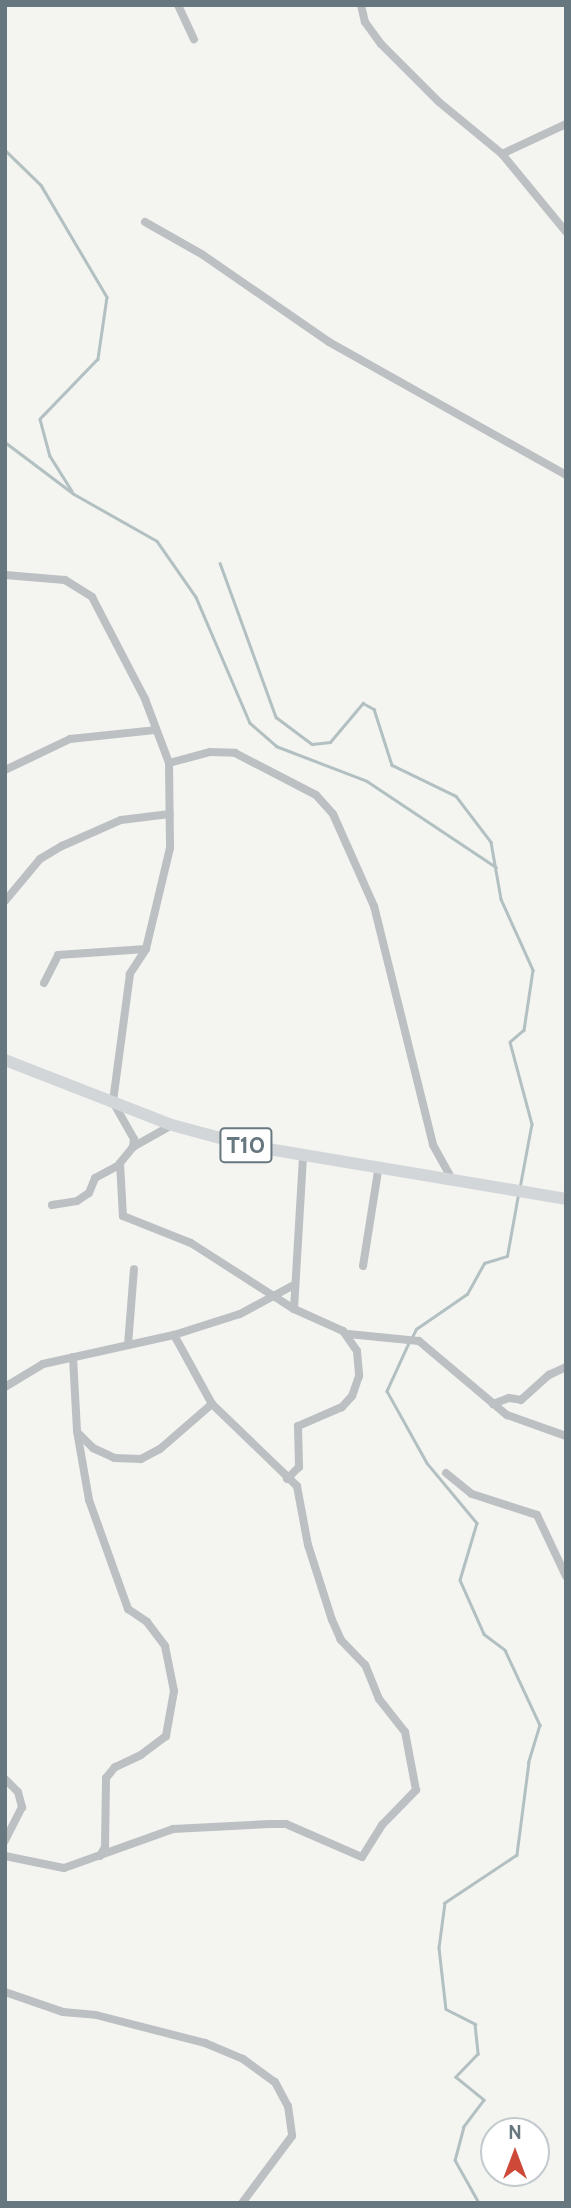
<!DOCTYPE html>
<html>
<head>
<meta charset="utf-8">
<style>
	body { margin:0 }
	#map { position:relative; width:571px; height:2208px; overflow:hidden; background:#f4f4f1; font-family:Cabin,sans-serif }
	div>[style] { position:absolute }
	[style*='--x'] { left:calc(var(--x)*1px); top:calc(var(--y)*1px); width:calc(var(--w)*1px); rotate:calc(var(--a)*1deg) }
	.stream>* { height:2.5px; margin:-1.25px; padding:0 1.25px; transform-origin:1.25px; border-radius:1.25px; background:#b2c0c2 }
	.minor>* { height:8px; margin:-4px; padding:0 4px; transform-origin:4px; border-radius:4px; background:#bcc0c3 }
	.trunk>* { height:12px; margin:-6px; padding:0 6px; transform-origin:6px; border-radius:6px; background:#d2d6d9 }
	span { translate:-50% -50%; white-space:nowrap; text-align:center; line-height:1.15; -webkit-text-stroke:7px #fff; paint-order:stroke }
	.shield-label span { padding:2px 5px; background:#fff; border:2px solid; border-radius:5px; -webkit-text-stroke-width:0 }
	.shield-label { font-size:24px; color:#67777f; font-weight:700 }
	.frame { position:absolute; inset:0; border:7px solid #67777f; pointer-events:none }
	.north { position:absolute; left:480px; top:2117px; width:70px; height:70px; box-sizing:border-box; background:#fff; border:2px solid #c2c9cc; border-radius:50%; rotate:0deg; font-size:19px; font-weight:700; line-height:28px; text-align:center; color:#67777f }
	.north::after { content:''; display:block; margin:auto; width:24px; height:32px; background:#ce4938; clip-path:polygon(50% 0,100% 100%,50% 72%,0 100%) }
</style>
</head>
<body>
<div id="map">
	<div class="stream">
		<i style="--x:5;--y:150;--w:50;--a:44.2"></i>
		<i style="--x:41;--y:185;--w:130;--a:59.5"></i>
		<i style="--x:107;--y:297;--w:63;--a:98.3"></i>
		<i style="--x:98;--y:359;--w:83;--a:134"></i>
		<i style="--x:40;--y:419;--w:38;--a:75"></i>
		<i style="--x:50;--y:456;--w:41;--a:57.8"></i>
		<i style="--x:5;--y:442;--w:86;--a:37"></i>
		<i style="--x:74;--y:494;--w:95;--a:29.5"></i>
		<i style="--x:157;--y:541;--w:68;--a:55.1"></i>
		<i style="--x:196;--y:597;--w:137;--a:66.8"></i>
		<i style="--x:250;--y:723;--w:35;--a:41"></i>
		<i style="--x:276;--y:746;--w:97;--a:21"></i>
		<i style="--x:367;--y:781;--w:155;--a:33.7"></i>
		<i style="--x:220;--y:563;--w:164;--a:70"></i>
		<i style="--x:276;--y:717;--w:45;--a:36.9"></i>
		<i style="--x:312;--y:744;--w:18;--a:-6"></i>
		<i style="--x:330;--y:742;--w:51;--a:-49.8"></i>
		<i style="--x:363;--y:703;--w:13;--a:29"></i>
		<i style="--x:374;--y:709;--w:59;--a:72.2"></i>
		<i style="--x:392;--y:765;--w:71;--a:25.8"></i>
		<i style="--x:456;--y:796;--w:58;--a:52.7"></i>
		<i style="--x:491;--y:842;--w:58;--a:80"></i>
		<i style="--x:501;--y:899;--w:78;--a:65.7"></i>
		<i style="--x:533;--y:970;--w:61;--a:98.5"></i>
		<i style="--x:524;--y:1030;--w:18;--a:139"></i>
		<i style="--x:510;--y:1042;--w:85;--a:75"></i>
		<i style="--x:532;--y:1124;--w:65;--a:100.6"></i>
		<i style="--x:412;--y:1337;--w:9;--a:-63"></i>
		<i style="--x:416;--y:1329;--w:62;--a:-34.5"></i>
		<i style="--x:467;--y:1294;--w:35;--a:-61"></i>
		<i style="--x:484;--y:1263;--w:24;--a:-17"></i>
		<i style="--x:507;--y:1256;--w:62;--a:-79.8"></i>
		<i style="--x:409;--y:1343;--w:53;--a:114.6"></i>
		<i style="--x:387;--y:1391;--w:82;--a:60.9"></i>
		<i style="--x:427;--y:1463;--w:78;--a:50.2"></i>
		<i style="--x:477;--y:1523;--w:59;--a:106.6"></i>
		<i style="--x:460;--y:1580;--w:59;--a:66"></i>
		<i style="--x:484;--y:1634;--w:26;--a:37"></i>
		<i style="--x:505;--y:1650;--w:83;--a:65"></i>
		<i style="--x:540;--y:1725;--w:39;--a:107"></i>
		<i style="--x:529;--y:1762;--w:94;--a:97.4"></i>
		<i style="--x:517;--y:1855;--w:87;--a:146.3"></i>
		<i style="--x:445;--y:1903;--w:45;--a:97.6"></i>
		<i style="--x:439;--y:1948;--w:61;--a:83.5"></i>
		<i style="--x:446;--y:2009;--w:33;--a:27"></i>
		<i style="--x:475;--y:2024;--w:30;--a:84"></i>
		<i style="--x:478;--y:2054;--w:32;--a:134"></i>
		<i style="--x:456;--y:2077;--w:36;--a:39"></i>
		<i style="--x:484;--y:2100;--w:34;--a:127"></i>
		<i style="--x:464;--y:2127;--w:34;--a:105"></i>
		<i style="--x:455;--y:2160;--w:49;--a:60.8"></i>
	</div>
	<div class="minor">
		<i style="--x:178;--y:5;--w:38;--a:65"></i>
		<i style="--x:361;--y:5;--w:17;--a:77"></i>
		<i style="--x:365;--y:22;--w:27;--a:54"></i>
		<i style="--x:381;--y:44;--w:82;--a:45"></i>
		<i style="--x:439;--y:102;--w:82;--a:39.5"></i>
		<i style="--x:502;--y:154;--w:71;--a:-25.1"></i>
		<i style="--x:502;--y:154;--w:101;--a:50.6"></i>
		<i style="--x:145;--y:222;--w:67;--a:29.6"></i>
		<i style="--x:203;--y:255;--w:153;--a:34.6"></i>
		<i style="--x:329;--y:342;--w:272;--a:29.3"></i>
		<i style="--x:5;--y:575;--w:60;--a:4.8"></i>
		<i style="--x:65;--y:580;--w:32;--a:32"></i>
		<i style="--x:92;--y:597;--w:115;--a:62.5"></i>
		<i style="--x:145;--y:699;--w:68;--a:69.4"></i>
		<i style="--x:169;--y:763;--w:85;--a:89.3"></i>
		<i style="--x:170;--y:848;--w:104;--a:103.4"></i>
		<i style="--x:146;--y:949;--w:30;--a:123"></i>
		<i style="--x:130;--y:974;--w:129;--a:97.6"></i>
		<i style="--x:113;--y:1102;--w:43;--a:60.4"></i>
		<i style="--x:134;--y:1139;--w:8;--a:97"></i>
		<i style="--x:169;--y:763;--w:42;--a:-15"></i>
		<i style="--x:210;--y:752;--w:25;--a:2"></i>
		<i style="--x:235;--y:753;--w:91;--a:27.4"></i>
		<i style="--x:316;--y:795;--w:25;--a:48"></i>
		<i style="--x:333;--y:814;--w:101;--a:66"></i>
		<i style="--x:374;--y:906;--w:246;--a:76.1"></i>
		<i style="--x:433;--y:1145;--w:41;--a:60.9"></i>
		<i style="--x:5;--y:770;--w:72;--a:-25.5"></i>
		<i style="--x:70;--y:739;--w:85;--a:-6"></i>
		<i style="--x:5;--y:901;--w:55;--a:-50.2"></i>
		<i style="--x:40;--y:859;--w:26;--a:-31"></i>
		<i style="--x:62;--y:846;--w:64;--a:-23.8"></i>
		<i style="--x:121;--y:820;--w:49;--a:-7"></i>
		<i style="--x:44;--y:983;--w:31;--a:-63"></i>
		<i style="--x:58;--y:955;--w:88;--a:-3.9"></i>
		<i style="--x:172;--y:1125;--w:45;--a:150.6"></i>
		<i style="--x:133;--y:1147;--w:21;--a:129"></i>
		<i style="--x:120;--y:1163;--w:53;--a:86.8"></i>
		<i style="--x:123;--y:1216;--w:73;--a:21.7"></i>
		<i style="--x:191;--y:1243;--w:122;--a:32.7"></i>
		<i style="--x:294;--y:1309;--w:54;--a:24.2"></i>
		<i style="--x:343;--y:1331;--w:24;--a:55"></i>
		<i style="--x:357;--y:1351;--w:25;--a:85"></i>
		<i style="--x:359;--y:1376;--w:21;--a:109"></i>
		<i style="--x:352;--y:1396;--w:15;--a:132"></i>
		<i style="--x:342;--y:1407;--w:48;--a:156.6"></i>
		<i style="--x:298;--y:1426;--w:41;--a:88.6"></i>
		<i style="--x:299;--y:1467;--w:17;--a:135"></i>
		<i style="--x:52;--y:1205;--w:25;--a:-9"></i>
		<i style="--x:77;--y:1201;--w:14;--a:-34"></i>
		<i style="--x:89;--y:1193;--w:16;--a:-68"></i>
		<i style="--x:95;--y:1178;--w:27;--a:-28"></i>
		<i style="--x:363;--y:1266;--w:96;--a:-81"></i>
		<i style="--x:294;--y:1309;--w:152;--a:-86.6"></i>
		<i style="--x:348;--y:1334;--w:71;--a:5.6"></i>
		<i style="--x:419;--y:1341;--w:115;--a:40.1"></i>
		<i style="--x:507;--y:1415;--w:63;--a:19.6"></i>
		<i style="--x:128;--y:1345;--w:76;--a:-85.5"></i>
		<i style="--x:73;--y:1357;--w:74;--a:86.9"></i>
		<i style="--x:77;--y:1431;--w:70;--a:80.1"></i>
		<i style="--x:89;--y:1500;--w:116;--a:70.3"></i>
		<i style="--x:128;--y:1609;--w:23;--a:34"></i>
		<i style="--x:147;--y:1622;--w:30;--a:53"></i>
		<i style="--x:165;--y:1646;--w:46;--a:78.7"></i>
		<i style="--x:174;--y:1691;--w:46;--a:100.1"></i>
		<i style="--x:166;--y:1736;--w:31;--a:143"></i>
		<i style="--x:141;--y:1755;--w:29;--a:155"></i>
		<i style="--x:115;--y:1767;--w:14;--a:129"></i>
		<i style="--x:106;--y:1778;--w:69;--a:90.8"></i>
		<i style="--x:105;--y:1847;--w:10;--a:119"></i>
		<i style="--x:5;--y:1387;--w:44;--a:-31.2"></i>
		<i style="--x:43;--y:1364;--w:134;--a:-12.5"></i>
		<i style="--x:174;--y:1335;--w:69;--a:-17.7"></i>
		<i style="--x:240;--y:1314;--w:59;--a:-28.3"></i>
		<i style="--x:493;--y:1404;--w:17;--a:-21"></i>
		<i style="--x:509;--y:1398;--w:12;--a:9"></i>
		<i style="--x:521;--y:1400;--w:38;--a:-42"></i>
		<i style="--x:549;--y:1375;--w:19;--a:-25"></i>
		<i style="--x:79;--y:1434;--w:20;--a:45"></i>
		<i style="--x:93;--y:1448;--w:23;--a:25"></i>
		<i style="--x:114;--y:1458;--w:27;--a:2"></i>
		<i style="--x:141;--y:1459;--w:21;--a:-28"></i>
		<i style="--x:160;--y:1449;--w:69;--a:-40.9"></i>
		<i style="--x:446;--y:1473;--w:33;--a:39"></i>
		<i style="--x:472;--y:1494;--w:68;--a:17.9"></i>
		<i style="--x:537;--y:1515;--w:68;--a:64.6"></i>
		<i style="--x:5;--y:1779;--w:18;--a:45"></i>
		<i style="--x:18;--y:1792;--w:16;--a:75"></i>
		<i style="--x:22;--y:1807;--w:38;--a:117"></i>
		<i style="--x:5;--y:1856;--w:60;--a:11.5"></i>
		<i style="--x:64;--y:1868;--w:116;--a:-19.7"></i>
		<i style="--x:173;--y:1829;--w:96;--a:-3"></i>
		<i style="--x:269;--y:1824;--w:17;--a:0"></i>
		<i style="--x:286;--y:1824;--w:83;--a:23.5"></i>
		<i style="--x:362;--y:1857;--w:38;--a:-58"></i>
		<i style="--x:382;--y:1825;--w:49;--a:-45.8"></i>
		<i style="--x:416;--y:1790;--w:59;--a:-100.7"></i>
		<i style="--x:405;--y:1732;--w:42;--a:-128.2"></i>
		<i style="--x:379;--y:1699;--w:37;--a:-112"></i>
		<i style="--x:365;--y:1665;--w:35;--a:-134"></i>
		<i style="--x:341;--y:1640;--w:22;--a:-114"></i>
		<i style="--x:332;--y:1620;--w:79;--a:-107.7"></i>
		<i style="--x:308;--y:1545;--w:60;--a:-100.6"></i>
		<i style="--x:297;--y:1486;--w:118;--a:-136"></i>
		<i style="--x:212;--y:1404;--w:79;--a:-118.8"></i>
		<i style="--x:5;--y:1992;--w:61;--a:19"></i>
		<i style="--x:63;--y:2012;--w:33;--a:5"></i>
		<i style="--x:96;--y:2015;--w:113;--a:14.4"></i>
		<i style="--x:205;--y:2043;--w:41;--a:22.8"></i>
		<i style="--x:243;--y:2059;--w:39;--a:36"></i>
		<i style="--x:275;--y:2082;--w:27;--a:62"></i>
		<i style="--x:288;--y:2106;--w:30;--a:82"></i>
		<i style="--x:292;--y:2136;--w:84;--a:126.7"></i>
	</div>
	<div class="trunk">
		<i style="--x:5;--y:1060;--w:179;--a:21.3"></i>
		<i style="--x:172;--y:1125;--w:81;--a:15.1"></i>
		<i style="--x:250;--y:1146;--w:320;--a:9.5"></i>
	</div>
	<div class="shield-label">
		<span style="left:246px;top:1145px">T10</span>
	</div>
	<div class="frame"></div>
	<div class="north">N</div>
</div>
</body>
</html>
